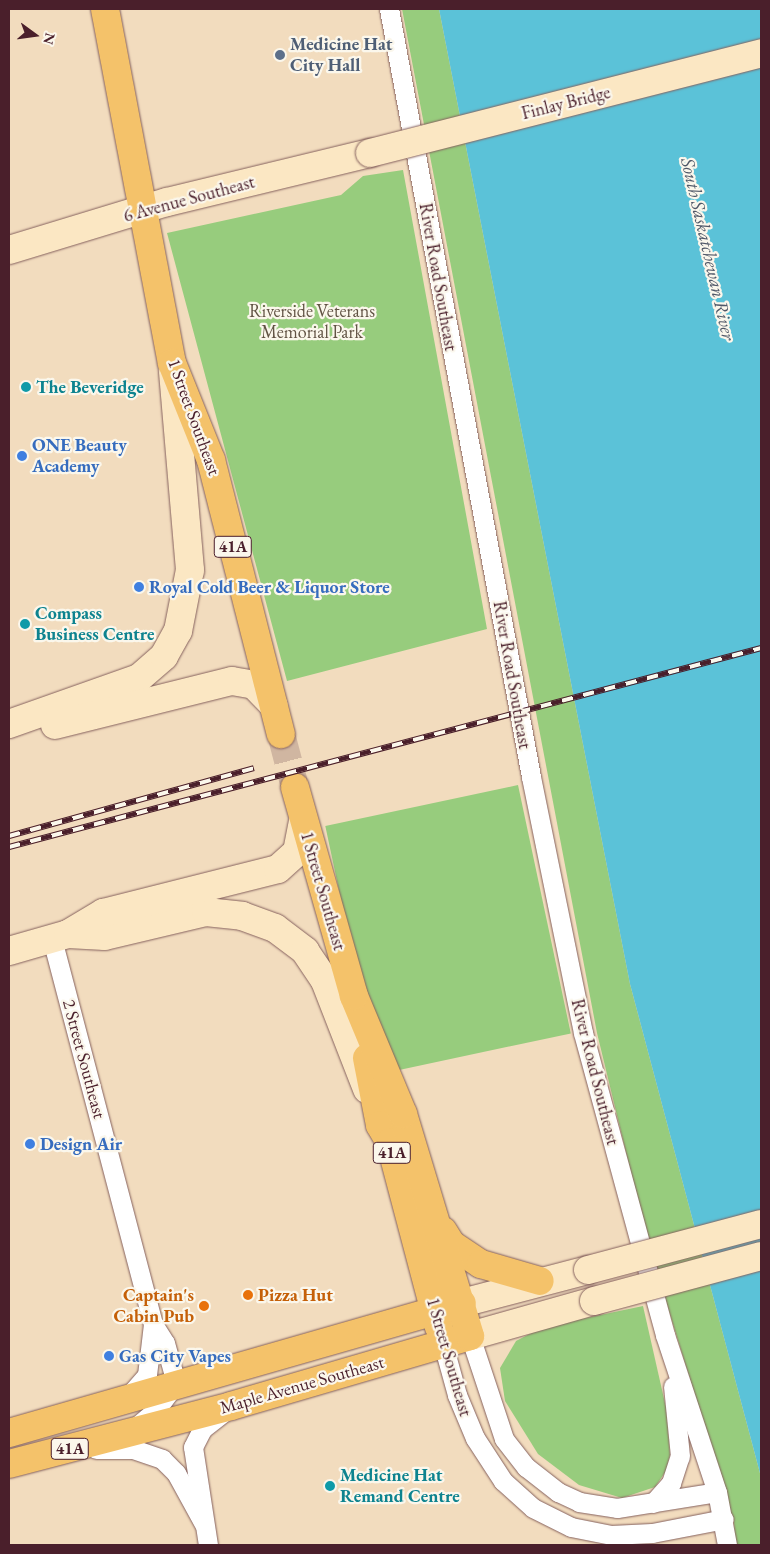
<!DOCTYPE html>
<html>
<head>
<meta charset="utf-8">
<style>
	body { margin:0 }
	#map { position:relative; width:770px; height:1554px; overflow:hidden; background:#f2dcbe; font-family:"EB Garamond",serif }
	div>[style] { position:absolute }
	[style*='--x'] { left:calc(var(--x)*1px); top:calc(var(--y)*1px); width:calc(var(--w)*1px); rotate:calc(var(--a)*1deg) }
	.green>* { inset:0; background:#97cc7d; transform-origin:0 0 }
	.water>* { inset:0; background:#5bc2d8 }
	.primary-tunnel>* { height:28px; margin-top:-14px; transform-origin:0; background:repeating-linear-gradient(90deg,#d0b6a1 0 28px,transparent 0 42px) }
	.roads { filter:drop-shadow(0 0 1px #85615e) drop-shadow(0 0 1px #85615e) }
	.street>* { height:19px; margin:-9.5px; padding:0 9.5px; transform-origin:9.5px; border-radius:9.5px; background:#fff }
	.secondary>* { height:28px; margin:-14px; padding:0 14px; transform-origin:14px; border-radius:14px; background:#fbe7c3 }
	.primary>* { height:28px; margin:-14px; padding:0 14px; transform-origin:14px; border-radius:14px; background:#f4c26a }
	.rail>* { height:5.5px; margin-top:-2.75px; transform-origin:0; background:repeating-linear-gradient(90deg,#fbf7ec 0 11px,#4a1f2b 0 22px); box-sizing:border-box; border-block:1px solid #4a1f2b }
	.bridges { filter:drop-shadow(0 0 1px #85615e) drop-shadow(0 0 1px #85615e) }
	.secondary-bridge>* { height:28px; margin:-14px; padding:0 14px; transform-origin:14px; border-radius:14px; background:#fbe7c3 }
	.dots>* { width:14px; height:14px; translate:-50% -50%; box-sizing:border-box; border:2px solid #fbf7ec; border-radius:50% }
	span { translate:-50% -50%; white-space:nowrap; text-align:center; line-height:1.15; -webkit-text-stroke:4.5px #fbf7ec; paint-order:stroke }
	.shield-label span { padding:1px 4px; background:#fbf7ec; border:1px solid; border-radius:4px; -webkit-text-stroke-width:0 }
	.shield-label { font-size:16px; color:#4a1f2b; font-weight:700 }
	.service-label { font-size:18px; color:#4e5e75; font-weight:700 }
	.left { translate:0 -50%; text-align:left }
	.street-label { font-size:18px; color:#4a1f2b }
	.park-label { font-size:18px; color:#615344 }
	.culture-label { font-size:18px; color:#0d838f; font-weight:700 }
	.shop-label { font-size:18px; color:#366cbe; font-weight:700 }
	.food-label { font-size:18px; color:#c56008; font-weight:700 }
	.right { translate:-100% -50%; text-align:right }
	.water-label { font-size:19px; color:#505868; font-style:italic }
	.frame { position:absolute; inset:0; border:10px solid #4a1f2b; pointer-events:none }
	.north { position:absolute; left:10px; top:10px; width:50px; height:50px; -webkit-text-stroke:4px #fbf7ec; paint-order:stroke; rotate:104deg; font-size:14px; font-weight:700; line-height:20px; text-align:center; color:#4a1f2b }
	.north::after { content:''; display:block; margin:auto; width:18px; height:22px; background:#4a1f2b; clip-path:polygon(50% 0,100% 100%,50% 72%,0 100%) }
</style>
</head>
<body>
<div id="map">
	<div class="green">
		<i style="clip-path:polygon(402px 9px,439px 9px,630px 984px,761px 1477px,761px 1545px,735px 1545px,734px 1522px,648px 1243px,597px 1033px)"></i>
		<i style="clip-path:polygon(403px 170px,487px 629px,287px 681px,167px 233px,341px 195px,363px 176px)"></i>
		<i style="left:518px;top:785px;width:254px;height:197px;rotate:78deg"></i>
		<i style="clip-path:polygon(643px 1306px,667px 1412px,670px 1455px,666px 1471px,655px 1487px,622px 1498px,579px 1485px,538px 1454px,505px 1401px,500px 1368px,516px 1341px,543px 1327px)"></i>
	</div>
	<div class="water">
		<i style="clip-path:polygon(439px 9px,761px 9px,761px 1477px,630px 984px)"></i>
	</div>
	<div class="primary-tunnel">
		<i style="--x:281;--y:734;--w:55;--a:75.2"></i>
	</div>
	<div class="roads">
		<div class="street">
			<i style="--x:389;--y:9;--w:781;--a:79.52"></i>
			<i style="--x:531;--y:777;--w:261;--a:78.5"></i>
			<i style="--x:583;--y:1033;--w:313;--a:74.8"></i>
			<i style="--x:665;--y:1335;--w:165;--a:71.7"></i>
			<i style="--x:717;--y:1492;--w:54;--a:79.3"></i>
			<i style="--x:52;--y:939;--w:398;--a:75.3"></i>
			<i style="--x:153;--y:1324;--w:22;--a:58"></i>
			<i style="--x:165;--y:1343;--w:41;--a:74.6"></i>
			<i style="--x:176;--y:1383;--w:35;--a:127"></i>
			<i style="--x:155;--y:1411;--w:25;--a:140"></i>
			<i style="--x:470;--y:1336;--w:108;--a:71.7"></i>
			<i style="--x:504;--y:1439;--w:36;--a:52"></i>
			<i style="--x:526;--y:1467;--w:41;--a:38"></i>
			<i style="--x:558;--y:1492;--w:23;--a:25"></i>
			<i style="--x:579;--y:1502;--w:38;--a:9"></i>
			<i style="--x:617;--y:1508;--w:101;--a:-9.1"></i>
			<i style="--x:443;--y:1344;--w:53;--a:74.6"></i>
			<i style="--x:457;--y:1395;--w:47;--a:67.3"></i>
			<i style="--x:475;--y:1438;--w:51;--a:56.9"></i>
			<i style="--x:503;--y:1481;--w:40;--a:42"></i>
			<i style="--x:533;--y:1508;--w:42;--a:26.6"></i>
			<i style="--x:571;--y:1527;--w:41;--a:11.3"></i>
			<i style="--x:611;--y:1535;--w:41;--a:-2.8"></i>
			<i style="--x:652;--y:1533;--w:73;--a:-11"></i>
			<i style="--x:127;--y:1398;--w:30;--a:-49"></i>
			<i style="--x:147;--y:1375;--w:51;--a:-83.3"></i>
			<i style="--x:96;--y:1449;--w:37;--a:0"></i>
			<i style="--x:133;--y:1449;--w:31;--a:19"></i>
			<i style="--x:162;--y:1459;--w:20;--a:45"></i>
			<i style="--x:176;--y:1473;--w:58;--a:61.2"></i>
			<i style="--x:653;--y:1503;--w:27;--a:-48"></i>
			<i style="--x:671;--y:1483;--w:28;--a:-72"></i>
			<i style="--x:680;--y:1456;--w:70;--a:-95.7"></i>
			<i style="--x:208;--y:1545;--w:99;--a:-98.7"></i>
			<i style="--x:193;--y:1447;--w:20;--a:-63"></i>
			<i style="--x:202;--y:1429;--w:28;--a:-38"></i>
		</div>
		<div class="secondary">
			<i style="--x:9;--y:250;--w:165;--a:-16.9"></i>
			<i style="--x:167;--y:202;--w:209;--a:-13.6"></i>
			<i style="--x:9;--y:724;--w:138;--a:-19.5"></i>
			<i style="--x:139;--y:678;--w:33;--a:-41"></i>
			<i style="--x:164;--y:656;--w:29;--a:-61"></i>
			<i style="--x:178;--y:631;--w:62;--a:-78.9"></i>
			<i style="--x:190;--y:570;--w:199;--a:-94.9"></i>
			<i style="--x:55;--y:725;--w:182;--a:-14"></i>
			<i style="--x:232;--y:681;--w:22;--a:10"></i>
			<i style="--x:254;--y:685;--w:28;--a:46"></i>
			<i style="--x:68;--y:934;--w:37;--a:3"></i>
			<i style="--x:105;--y:936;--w:104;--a:-13.4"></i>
			<i style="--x:206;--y:912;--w:36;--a:6"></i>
			<i style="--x:242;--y:916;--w:35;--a:20"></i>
			<i style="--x:275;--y:928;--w:38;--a:37"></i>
			<i style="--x:305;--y:951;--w:36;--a:56"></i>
			<i style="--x:325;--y:981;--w:116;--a:68.7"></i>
			<i style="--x:9;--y:951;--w:61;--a:-16.1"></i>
			<i style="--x:68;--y:934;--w:41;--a:-31"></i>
			<i style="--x:103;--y:913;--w:180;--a:-14.1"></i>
			<i style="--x:278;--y:869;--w:25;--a:-42"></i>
			<i style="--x:297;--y:852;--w:33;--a:-79"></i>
			<i style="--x:462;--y:1303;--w:130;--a:-14.7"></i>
			<i style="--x:470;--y:1336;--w:129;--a:-15.8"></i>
		</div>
		<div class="primary">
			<i style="--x:105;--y:9;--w:360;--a:79.3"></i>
			<i style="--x:172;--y:363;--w:105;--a:68.1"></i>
			<i style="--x:211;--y:460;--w:283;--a:75.7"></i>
			<i style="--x:367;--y:1058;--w:68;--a:79"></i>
			<i style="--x:380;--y:1125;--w:20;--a:60"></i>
			<i style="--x:390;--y:1142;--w:191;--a:75.2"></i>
			<i style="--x:443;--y:1231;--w:15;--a:58"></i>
			<i style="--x:451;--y:1244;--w:36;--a:34"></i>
			<i style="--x:481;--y:1264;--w:61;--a:16.1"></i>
			<i style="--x:9;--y:1433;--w:471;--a:-16"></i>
			<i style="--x:9;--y:1464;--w:229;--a:-14.6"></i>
			<i style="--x:231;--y:1406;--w:249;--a:-16.3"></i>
			<i style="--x:470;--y:1336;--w:232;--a:-106.8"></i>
			<i style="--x:403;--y:1114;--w:128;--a:-112.6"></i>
			<i style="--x:354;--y:996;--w:217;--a:-105.8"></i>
		</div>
	</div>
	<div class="rail">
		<i style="--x:9;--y:836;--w:254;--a:-15.5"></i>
		<i style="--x:9;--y:847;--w:778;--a:-14.82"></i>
	</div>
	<div class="bridges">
		<div class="secondary-bridge">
			<i style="--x:370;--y:153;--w:404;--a:-14.3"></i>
			<i style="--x:588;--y:1270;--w:179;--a:-14.9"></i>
			<i style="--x:594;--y:1301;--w:173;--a:-15.1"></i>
		</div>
	</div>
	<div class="dots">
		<i style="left:280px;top:55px;background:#5c6f8a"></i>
		<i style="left:26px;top:387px;background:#0f9aa8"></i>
		<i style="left:22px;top:456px;background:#3f7fe0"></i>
		<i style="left:139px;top:587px;background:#3f7fe0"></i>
		<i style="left:25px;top:624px;background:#0f9aa8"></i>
		<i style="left:30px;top:1144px;background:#3f7fe0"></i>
		<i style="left:248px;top:1295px;background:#e8710a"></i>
		<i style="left:204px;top:1306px;background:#e8710a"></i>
		<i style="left:109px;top:1356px;background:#3f7fe0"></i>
		<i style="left:330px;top:1486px;background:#0f9aa8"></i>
	</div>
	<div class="shield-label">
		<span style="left:233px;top:547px">41A</span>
		<span style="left:392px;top:1153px">41A</span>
		<span style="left:70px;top:1449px">41A</span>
	</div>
	<div class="service-label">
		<span class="left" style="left:290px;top:55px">Medicine Hat<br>City Hall</span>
	</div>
	<div class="street-label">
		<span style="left:566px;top:103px;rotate:-14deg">Finlay Bridge</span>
		<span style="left:189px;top:199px;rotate:-15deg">6 Avenue Southeast</span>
		<span style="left:438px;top:277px;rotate:80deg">River Road Southeast</span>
		<span style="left:194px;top:417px;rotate:70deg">1 Street Southeast</span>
		<span style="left:512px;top:675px;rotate:80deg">River Road Southeast</span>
		<span style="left:323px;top:891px;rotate:74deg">1 Street Southeast</span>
		<span style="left:84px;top:1059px;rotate:75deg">2 Street Southeast</span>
		<span style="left:595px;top:1072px;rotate:76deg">River Road Southeast</span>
		<span style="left:449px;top:1357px;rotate:74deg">1 Street Southeast</span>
		<span style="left:302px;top:1385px;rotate:-16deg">Maple Avenue Southeast</span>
	</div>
	<div class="park-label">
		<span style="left:312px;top:322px">Riverside Veterans<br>Memorial Park</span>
	</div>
	<div class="culture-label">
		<span class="left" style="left:36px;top:387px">The Beveridge</span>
		<span class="left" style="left:35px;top:624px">Compass<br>Business Centre</span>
		<span class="left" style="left:340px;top:1486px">Medicine Hat<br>Remand Centre</span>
	</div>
	<div class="shop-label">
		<span class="left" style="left:32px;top:456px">ONE Beauty<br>Academy</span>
		<span class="left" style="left:149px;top:587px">Royal Cold Beer &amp; Liquor Store</span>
		<span class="left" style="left:40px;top:1144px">Design Air</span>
		<span class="left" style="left:119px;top:1356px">Gas City Vapes</span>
	</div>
	<div class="food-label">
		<span class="left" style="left:258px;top:1295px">Pizza Hut</span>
		<span class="right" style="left:194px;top:1306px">Captain's<br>Cabin Pub</span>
	</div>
	<div class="water-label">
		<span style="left:708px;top:249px;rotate:77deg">South Saskatchewan River</span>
	</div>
	<div class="frame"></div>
	<div class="north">N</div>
</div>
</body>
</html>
